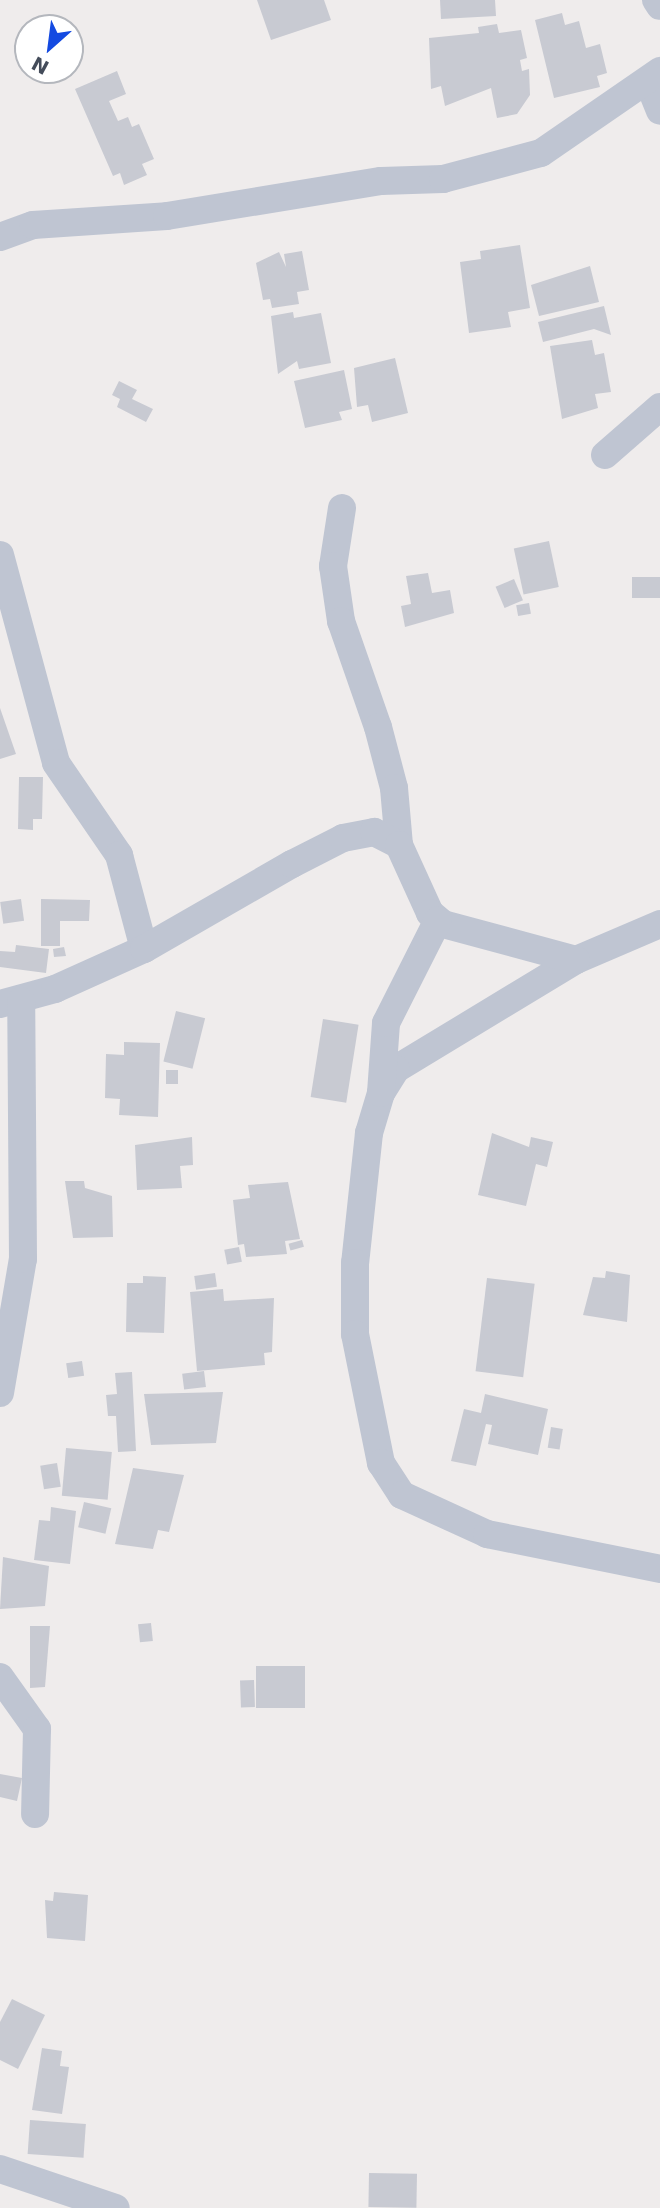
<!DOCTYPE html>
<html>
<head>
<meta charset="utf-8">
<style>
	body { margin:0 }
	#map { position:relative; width:660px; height:2208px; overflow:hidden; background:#efecec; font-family:"DejaVu Sans",sans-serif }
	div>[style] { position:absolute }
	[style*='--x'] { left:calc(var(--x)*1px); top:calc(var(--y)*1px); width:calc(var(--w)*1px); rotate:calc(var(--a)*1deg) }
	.building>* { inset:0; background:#c8cad2; transform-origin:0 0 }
	.minor>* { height:28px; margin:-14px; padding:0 14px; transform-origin:14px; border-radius:14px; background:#bfc5d2 }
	span { translate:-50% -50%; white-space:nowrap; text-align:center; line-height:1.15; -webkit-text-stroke:5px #fff; paint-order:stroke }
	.north { position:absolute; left:14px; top:14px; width:70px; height:70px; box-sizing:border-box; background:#fff; border:2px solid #b4b7bd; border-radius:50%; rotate:208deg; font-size:19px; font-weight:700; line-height:28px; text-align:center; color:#444c5a }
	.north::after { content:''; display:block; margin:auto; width:24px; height:32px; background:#144ae1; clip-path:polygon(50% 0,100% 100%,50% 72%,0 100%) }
</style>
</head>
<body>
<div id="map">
	<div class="building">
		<i style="clip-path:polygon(257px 0,324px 0,331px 20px,271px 40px)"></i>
		<i style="clip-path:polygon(440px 0,495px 0,496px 16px,441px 19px)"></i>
		<i style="clip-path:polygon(562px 13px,565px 25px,579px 21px,586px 48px,600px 44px,607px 73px,597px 76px,600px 87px,554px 98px,535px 20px)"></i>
		<i style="clip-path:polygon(497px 24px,499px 33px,521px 30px,527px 58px,520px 60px,522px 71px,529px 69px,530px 95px,517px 114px,497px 118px,491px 88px,445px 106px,441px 86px,431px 89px,429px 38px,479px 33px,478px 27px)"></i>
		<i style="clip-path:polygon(117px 71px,126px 94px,109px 101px,118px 121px,128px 117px,132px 127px,139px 124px,154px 159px,142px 164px,147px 175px,124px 185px,120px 173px,113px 176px,75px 89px)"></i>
		<i style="clip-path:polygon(520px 245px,530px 308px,508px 312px,511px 327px,469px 333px,460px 262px,481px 259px,480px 251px)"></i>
		<i style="clip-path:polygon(302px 251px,309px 290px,297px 292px,299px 304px,272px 308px,270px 299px,263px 300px,256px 263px,279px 252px,286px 267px,284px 254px)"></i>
		<i style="clip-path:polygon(590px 266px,599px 302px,539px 316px,531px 285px)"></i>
		<i style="clip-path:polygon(604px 306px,611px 335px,594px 329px,543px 342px,538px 322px)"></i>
		<i style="clip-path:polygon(293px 312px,294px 318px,321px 313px,331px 363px,299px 369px,297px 361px,278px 374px,271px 316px)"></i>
		<i style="clip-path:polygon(592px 340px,595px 355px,604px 353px,611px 392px,595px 394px,598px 408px,562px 419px,550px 346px)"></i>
		<i style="clip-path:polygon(395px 358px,408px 413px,372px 422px,368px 405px,357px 407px,354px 368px)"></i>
		<i style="clip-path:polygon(344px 370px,352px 409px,339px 412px,342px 420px,305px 428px,294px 381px)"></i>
		<i style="clip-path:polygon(119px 381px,137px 390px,132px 399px,153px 409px,146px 422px,117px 407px,120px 399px,112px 395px)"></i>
		<i style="left:549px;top:541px;width:47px;height:36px;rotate:78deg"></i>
		<i style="clip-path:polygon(428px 573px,432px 593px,450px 590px,454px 613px,405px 627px,401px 606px,411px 604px,406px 576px)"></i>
		<i style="left:660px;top:577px;width:21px;height:28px;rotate:90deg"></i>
		<i style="left:514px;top:579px;width:23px;height:20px;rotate:67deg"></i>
		<i style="left:529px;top:603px;width:11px;height:13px;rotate:80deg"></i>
		<i style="clip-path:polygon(0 708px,16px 754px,0 759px)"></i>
		<i style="clip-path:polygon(19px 777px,43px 777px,42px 819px,33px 819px,33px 830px,18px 829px)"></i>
		<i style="left:21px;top:899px;width:22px;height:21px;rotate:82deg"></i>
		<i style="clip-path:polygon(41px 899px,90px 900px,89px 921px,60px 921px,60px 946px,41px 946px)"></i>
		<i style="clip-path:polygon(16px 945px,49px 949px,46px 973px,0 967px,0 951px,15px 952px)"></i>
		<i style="clip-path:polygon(64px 947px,66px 956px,54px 957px,53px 949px)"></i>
		<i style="left:176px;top:1011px;width:30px;height:52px;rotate:14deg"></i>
		<i style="left:323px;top:1019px;width:36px;height:79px;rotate:9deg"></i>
		<i style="clip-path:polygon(124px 1042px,160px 1043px,158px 1117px,119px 1115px,120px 1099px,105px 1098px,106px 1054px,124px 1055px)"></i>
		<i style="left:166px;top:1070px;width:12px;height:14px"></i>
		<i style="clip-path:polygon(492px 1133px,529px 1147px,531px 1137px,553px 1142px,547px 1167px,536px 1164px,526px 1206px,478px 1195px)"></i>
		<i style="clip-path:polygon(192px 1137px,193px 1165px,180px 1166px,182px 1188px,137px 1190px,135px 1145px)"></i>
		<i style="clip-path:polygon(65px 1181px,84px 1181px,85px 1188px,112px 1196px,113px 1237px,73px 1238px)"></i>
		<i style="clip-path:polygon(288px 1182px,300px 1239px,285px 1241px,287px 1254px,246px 1257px,244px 1244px,238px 1245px,233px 1200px,250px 1198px,248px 1185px)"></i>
		<i style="left:302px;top:1240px;width:7px;height:14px;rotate:74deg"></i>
		<i style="left:239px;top:1247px;width:15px;height:15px;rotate:79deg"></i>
		<i style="clip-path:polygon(606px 1271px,630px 1275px,627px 1322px,583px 1315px,593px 1277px,605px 1278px)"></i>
		<i style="left:215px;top:1273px;width:14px;height:21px;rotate:82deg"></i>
		<i style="clip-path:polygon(143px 1276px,166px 1277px,164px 1333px,126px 1332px,127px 1283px,143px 1283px)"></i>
		<i style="left:487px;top:1278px;width:48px;height:94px;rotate:7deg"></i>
		<i style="clip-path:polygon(223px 1289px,224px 1301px,274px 1298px,272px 1352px,264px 1353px,265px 1365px,197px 1371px,190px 1292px)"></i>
		<i style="left:82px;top:1361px;width:15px;height:16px;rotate:82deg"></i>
		<i style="left:204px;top:1371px;width:16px;height:22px;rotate:83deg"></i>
		<i style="clip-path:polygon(132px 1372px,136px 1451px,118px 1452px,116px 1416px,108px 1416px,106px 1395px,117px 1394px,115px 1373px)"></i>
		<i style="clip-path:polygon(223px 1392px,216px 1443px,151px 1445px,144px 1394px)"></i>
		<i style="clip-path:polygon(485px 1394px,548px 1409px,538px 1455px,488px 1444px,492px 1425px,486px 1424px,476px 1466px,451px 1461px,464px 1409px,481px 1413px)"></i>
		<i style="left:551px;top:1427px;width:12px;height:21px;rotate:9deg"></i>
		<i style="left:66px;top:1448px;width:46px;height:48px;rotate:5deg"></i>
		<i style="left:57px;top:1463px;width:24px;height:17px;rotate:81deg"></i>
		<i style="clip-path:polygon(133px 1468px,184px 1475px,169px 1532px,158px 1530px,153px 1549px,115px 1544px)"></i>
		<i style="left:84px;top:1502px;width:28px;height:26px;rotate:13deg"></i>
		<i style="clip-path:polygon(51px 1507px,76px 1511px,70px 1564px,34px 1560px,39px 1520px,50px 1521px)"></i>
		<i style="clip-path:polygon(3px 1557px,49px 1566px,45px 1606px,0 1609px)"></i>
		<i style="left:151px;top:1623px;width:18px;height:13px;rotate:84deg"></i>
		<i style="clip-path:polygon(30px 1626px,50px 1626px,45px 1687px,30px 1688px)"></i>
		<i style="left:256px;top:1666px;width:49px;height:42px"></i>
		<i style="left:254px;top:1680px;width:27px;height:14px;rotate:88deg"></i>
		<i style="clip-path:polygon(0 1774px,22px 1778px,17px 1801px,0 1797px)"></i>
		<i style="clip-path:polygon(54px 1892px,88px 1895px,85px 1941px,47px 1938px,45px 1900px,53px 1901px)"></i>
		<i style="clip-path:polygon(12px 1999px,45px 2015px,18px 2069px,0 2060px,0 2022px)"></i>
		<i style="clip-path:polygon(42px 2048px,62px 2051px,60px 2066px,69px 2067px,62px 2114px,32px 2110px)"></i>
		<i style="left:30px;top:2120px;width:56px;height:34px;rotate:4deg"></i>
		<i style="left:369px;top:2173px;width:48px;height:34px;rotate:1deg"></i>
	</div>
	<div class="minor">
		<i style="--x:656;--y:0;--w:7;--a:56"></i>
		<i style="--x:648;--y:81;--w:32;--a:68"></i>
		<i style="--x:0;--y:237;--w:35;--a:-20"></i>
		<i style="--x:33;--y:225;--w:134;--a:-3.8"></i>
		<i style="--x:167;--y:216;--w:217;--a:-9.3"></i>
		<i style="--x:381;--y:181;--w:62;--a:-1.8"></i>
		<i style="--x:443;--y:179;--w:101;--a:-14.9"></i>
		<i style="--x:541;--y:153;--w:145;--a:-34.6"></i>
		<i style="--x:605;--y:455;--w:73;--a:-41.1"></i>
		<i style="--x:342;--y:508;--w:59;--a:98.8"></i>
		<i style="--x:333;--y:566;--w:56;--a:81.7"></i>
		<i style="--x:341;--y:621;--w:112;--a:70.8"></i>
		<i style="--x:378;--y:727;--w:63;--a:75.3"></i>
		<i style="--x:394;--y:788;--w:57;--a:85"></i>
		<i style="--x:0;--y:555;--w:215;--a:74.9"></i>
		<i style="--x:56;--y:763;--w:112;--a:55.6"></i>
		<i style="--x:119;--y:855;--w:97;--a:75.1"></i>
		<i style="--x:660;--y:924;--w:91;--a:156.8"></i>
		<i style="--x:576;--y:960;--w:210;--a:148.8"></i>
		<i style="--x:396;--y:1069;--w:28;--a:122"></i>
		<i style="--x:381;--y:1093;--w:42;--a:106.7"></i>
		<i style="--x:369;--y:1133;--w:131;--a:96.1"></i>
		<i style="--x:355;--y:1263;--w:71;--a:90"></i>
		<i style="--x:355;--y:1334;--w:132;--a:78.6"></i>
		<i style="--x:381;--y:1463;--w:38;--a:57"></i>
		<i style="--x:402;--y:1495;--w:94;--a:24.6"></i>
		<i style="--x:487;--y:1534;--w:177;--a:11.4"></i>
		<i style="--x:0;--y:1004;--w:57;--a:-15.3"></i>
		<i style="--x:55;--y:989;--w:98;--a:-24.2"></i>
		<i style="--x:144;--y:949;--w:171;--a:-29.9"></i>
		<i style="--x:292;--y:864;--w:57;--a:-27"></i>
		<i style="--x:343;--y:838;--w:32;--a:-11"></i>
		<i style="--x:374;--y:832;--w:28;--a:27"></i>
		<i style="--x:399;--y:845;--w:75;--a:65.5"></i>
		<i style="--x:430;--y:913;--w:17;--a:40"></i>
		<i style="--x:443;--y:924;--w:138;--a:15.1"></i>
		<i style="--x:381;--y:1093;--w:70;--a:-85.9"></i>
		<i style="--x:386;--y:1023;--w:115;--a:-63.2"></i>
		<i style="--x:0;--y:1393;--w:136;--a:-80.3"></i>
		<i style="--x:23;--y:1259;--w:258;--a:-90.4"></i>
		<i style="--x:0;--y:1677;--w:64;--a:54.6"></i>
		<i style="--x:37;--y:1729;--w:85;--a:91.3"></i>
		<i style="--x:0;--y:2169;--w:122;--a:18.6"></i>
	</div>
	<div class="north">N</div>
</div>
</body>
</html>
